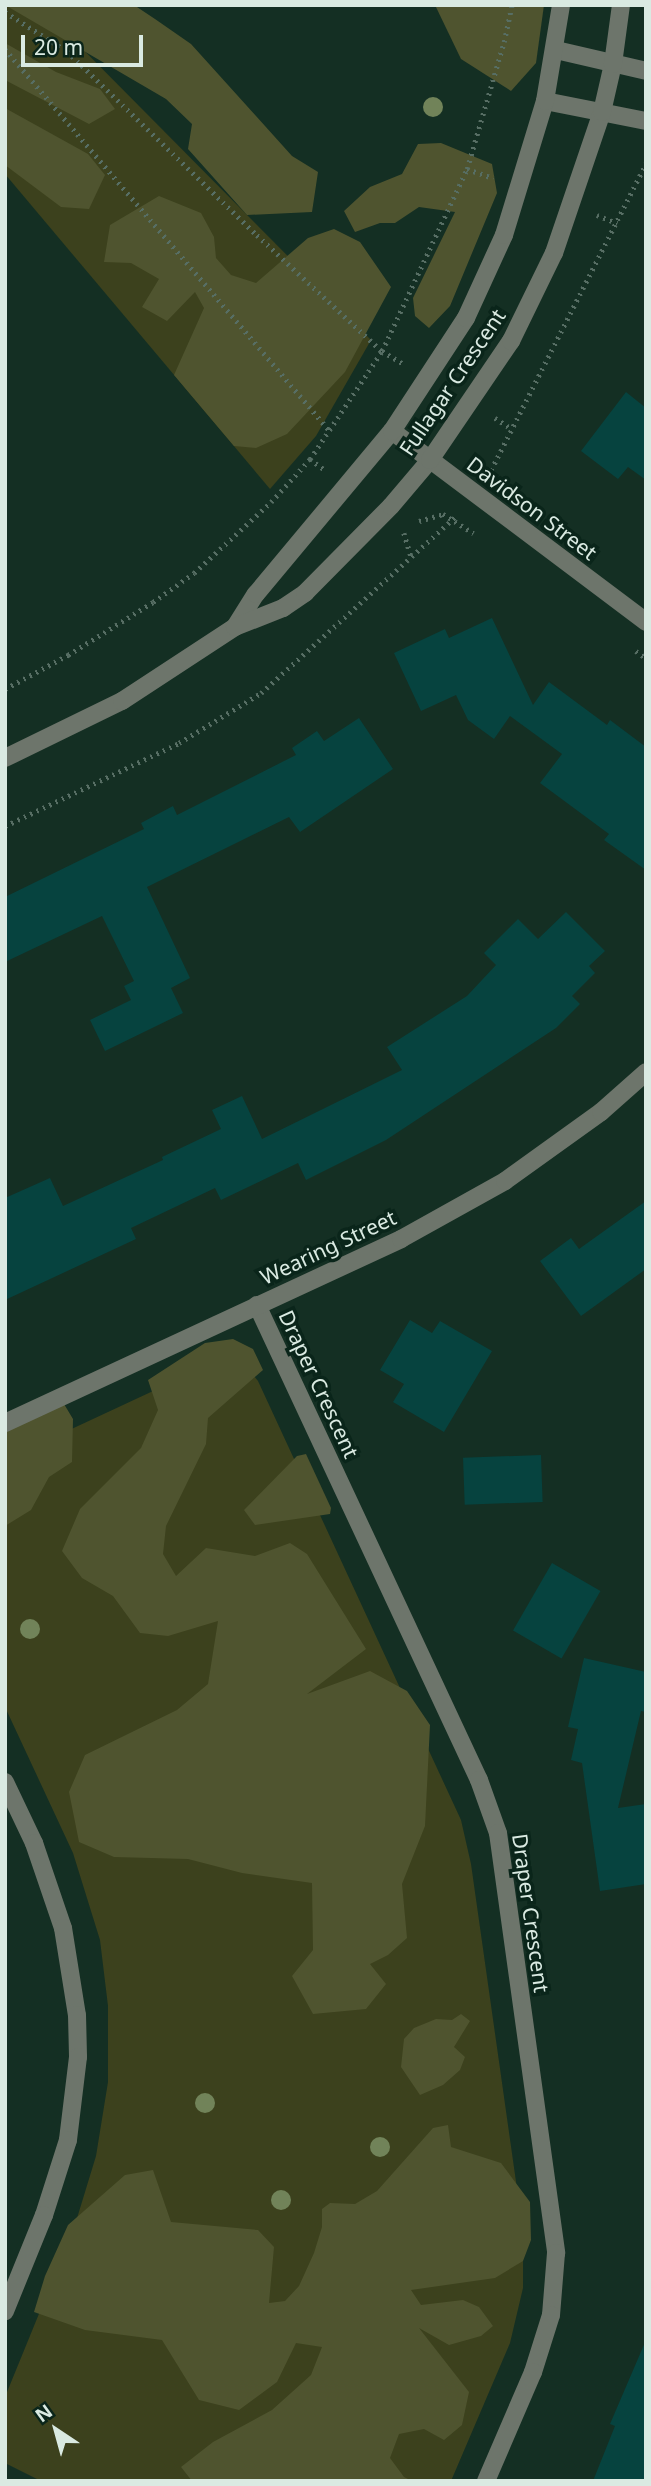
<!DOCTYPE html>
<html>
<head>
<meta charset="utf-8">
<style>
	body { margin:0 }
	#map { position:relative; width:651px; height:2486px; overflow:hidden; background:#142f23; font-family:"Noto Sans",sans-serif }
	div>[style] { position:absolute }
	[style*='--x'] { left:calc(var(--x)*1px); top:calc(var(--y)*1px); width:calc(var(--w)*1px); rotate:calc(var(--a)*1deg) }
	.green>* { inset:0; background:#3c411d }
	.forest>* { inset:0; background:#4f542f }
	.building>* { inset:0; background:#06433f; transform-origin:0 0 }
	.path>* { height:4.5px; margin-top:-2.25px; transform-origin:0; background:repeating-linear-gradient(90deg,#576e64 0 2px,transparent 0 7px) }
	.minor>* { height:18px; margin:-9px; padding:0 9px; transform-origin:9px; border-radius:9px; background:#6d756b }
	.trees>* { width:20px; height:20px; margin:-10px; border-radius:50%; background:#718359 }
	span { translate:-50% -50%; white-space:nowrap; text-align:center; line-height:1.15; -webkit-text-stroke:7px #0a251a; paint-order:stroke }
	.street-label { font-size:21px; color:#daeae2 }
	.frame { position:absolute; inset:0; border:7px solid #daeae2; pointer-events:none }
	.north { position:absolute; left:21px; top:2395px; width:70px; height:70px; -webkit-text-stroke:5px #0a251a; paint-order:stroke; rotate:324deg; font-size:19px; font-weight:700; line-height:28px; text-align:center; color:#daeae2 }
	.north::after { content:''; display:block; margin:auto; width:24px; height:32px; background:#daeae2; clip-path:polygon(50% 0,100% 100%,50% 72%,0 100%) }
	.scale { position:absolute; left:21px; top:35px; width:122px; height:32px; box-sizing:border-box; border:4px solid #daeae2; border-top:0; padding-left:9px; font-size:21px; line-height:24px; white-space:nowrap; color:#daeae2; -webkit-text-stroke:5px #0a251a; paint-order:stroke }
</style>
</head>
<body>
<div id="map">
	<div class="green">
		<i style="clip-path:polygon(5px 5px,39px 5px,371px 340px,316px 436px,270px 489px,5px 174px)"></i>
		<i style="clip-path:polygon(211px 1364px,247px 1367px,258px 1381px,461px 1820px,471px 1864px,523px 2231px,523px 2288px,510px 2343px,451px 2481px,41px 2481px,5px 2463px,5px 2397px,74px 2228px,96px 2156px,108px 2082px,108px 2006px,100px 1940px,73px 1853px,5px 1707px,5px 1460px)"></i>
	</div>
	<div class="forest">
		<i style="clip-path:polygon(5px 5px,134px 5px,155px 19px,191px 44px,292px 156px,318px 172px,312px 212px,247px 215px,188px 149px,192px 124px,166px 99px)"></i>
		<i style="clip-path:polygon(435px 5px,544px 5px,536px 63px,511px 91px,461px 59px)"></i>
		<i style="clip-path:polygon(5px 43px,56px 72px,100px 89px,115px 109px,89px 124px,5px 80px)"></i>
		<i style="clip-path:polygon(5px 108px,88px 154px,105px 175px,89px 209px,61px 207px,5px 165px)"></i>
		<i style="clip-path:polygon(441px 143px,492px 164px,497px 193px,450px 306px,429px 328px,415px 316px,413px 298px,455px 212px,419px 207px,395px 223px,380px 223px,355px 232px,344px 211px,370px 187px,402px 174px,418px 144px)"></i>
		<i style="clip-path:polygon(159px 196px,201px 213px,214px 237px,216px 258px,231px 275px,256px 283px,308px 238px,334px 229px,360px 242px,391px 287px,345px 372px,287px 434px,256px 448px,234px 446px,174px 375px,204px 308px,195px 292px,167px 321px,142px 307px,159px 279px,131px 263px,104px 262px,110px 225px)"></i>
		<i style="clip-path:polygon(233px 1339px,253px 1349px,263px 1370px,208px 1418px,206px 1444px,166px 1526px,163px 1554px,176px 1576px,206px 1548px,255px 1556px,290px 1543px,307px 1554px,366px 1649px,307px 1694px,370px 1671px,407px 1691px,430px 1725px,425px 1826px,402px 1884px,407px 1938px,388px 1955px,370px 1964px,386px 1984px,366px 2009px,313px 2014px,292px 1976px,313px 1950px,312px 1883px,242px 1873px,188px 1859px,114px 1857px,79px 1842px,69px 1792px,85px 1755px,177px 1710px,208px 1684px,218px 1621px,168px 1636px,140px 1633px,113px 1596px,82px 1578px,62px 1551px,80px 1509px,141px 1448px,158px 1410px,148px 1380px,205px 1343px)"></i>
		<i style="clip-path:polygon(64px 1404px,73px 1419px,72px 1462px,49px 1477px,31px 1510px,5px 1526px,5px 1429px)"></i>
		<i style="clip-path:polygon(306px 1454px,331px 1508px,330px 1514px,255px 1525px,244px 1510px,297px 1456px)"></i>
		<i style="clip-path:polygon(461px 2014px,470px 2021px,454px 2047px,465px 2057px,460px 2070px,443px 2085px,420px 2095px,401px 2067px,404px 2039px,414px 2028px,436px 2019px,452px 2020px)"></i>
		<i style="clip-path:polygon(448px 2125px,451px 2147px,501px 2163px,530px 2202px,531px 2240px,523px 2261px,495px 2278px,411px 2290px,421px 2305px,463px 2300px,479px 2307px,493px 2326px,481px 2336px,449px 2345px,419px 2328px,469px 2392px,462px 2425px,444px 2440px,424px 2429px,399px 2434px,390px 2458px,404px 2477px,412px 2481px,192px 2481px,181px 2467px,213px 2442px,272px 2410px,311px 2375px,322px 2347px,296px 2343px,277px 2382px,239px 2410px,199px 2400px,162px 2340px,85px 2330px,34px 2312px,45px 2276px,68px 2225px,125px 2175px,153px 2170px,171px 2222px,258px 2230px,274px 2247px,269px 2303px,285px 2301px,299px 2286px,314px 2253px,322px 2227px,322px 2209px,330px 2203px,355px 2204px,377px 2191px,433px 2128px)"></i>
	</div>
	<div class="building">
		<i style="clip-path:polygon(626px 392px,646px 408px,646px 480px,628px 467px,618px 479px,581px 451px)"></i>
		<i style="clip-path:polygon(492px 618px,533px 705px,549px 682px,607px 725px,610px 720px,646px 747px,646px 870px,604px 840px,609px 834px,540px 783px,562px 754px,510px 716px,494px 739px,468px 720px,456px 695px,421px 711px,394px 653px,445px 629px,449px 638px)"></i>
		<i style="clip-path:polygon(359px 718px,393px 769px,300px 832px,289px 817px,147px 887px,190px 978px,171px 988px,183px 1013px,105px 1051px,90px 1020px,131px 1000px,124px 986px,134px 981px,102px 916px,5px 962px,5px 897px,144px 829px,141px 823px,173px 806px,177px 815px,296px 755px,292px 748px,317px 731px,324px 741px)"></i>
		<i style="clip-path:polygon(566px 912px,605px 951px,589px 966px,595px 973px,572px 996px,580px 1004px,556px 1028px,386px 1140px,306px 1180px,298px 1163px,221px 1200px,215px 1188px,131px 1228px,136px 1239px,5px 1300px,5px 1198px,50px 1178px,63px 1206px,163px 1160px,162px 1157px,221px 1129px,212px 1110px,242px 1096px,262px 1139px,402px 1070px,387px 1047px,467px 996px,496px 965px,484px 953px,518px 919px,538px 939px)"></i>
		<i style="clip-path:polygon(646px 1201px,646px 1269px,581px 1316px,540px 1261px,571px 1238px,579px 1249px)"></i>
		<i style="clip-path:polygon(410px 1320px,432px 1333px,440px 1321px,492px 1351px,444px 1432px,393px 1402px,404px 1384px,380px 1370px)"></i>
		<i style="left:541px;top:1455px;width:47px;height:78px;rotate:88deg"></i>
		<i style="left:552px;top:1563px;width:56px;height:78px;rotate:30deg"></i>
		<i style="clip-path:polygon(584px 1658px,646px 1672px,646px 1712px,641px 1711px,618px 1808px,646px 1804px,646px 1884px,600px 1891px,582px 1763px,571px 1760px,578px 1729px,568px 1727px)"></i>
		<i style="clip-path:polygon(646px 2340px,646px 2481px,593px 2481px,615px 2426px,610px 2424px)"></i>
	</div>
	<div class="path">
		<i style="--x:5;--y:12;--w:73;--a:32.2"></i>
		<i style="--x:67;--y:51;--w:264;--a:44.1"></i>
		<i style="--x:257;--y:235;--w:171;--a:42.9"></i>
		<i style="--x:382;--y:351;--w:26;--a:31"></i>
		<i style="--x:5;--y:49;--w:502;--a:49.61"></i>
		<i style="--x:467;--y:169;--w:28;--a:19"></i>
		<i style="--x:597;--y:215;--w:22;--a:22"></i>
		<i style="--x:495;--y:418;--w:20;--a:33"></i>
		<i style="--x:310;--y:459;--w:17;--a:36"></i>
		<i style="--x:491;--y:470;--w:344;--a:-63.2"></i>
		<i style="--x:419;--y:521;--w:25;--a:-16"></i>
		<i style="--x:443;--y:514;--w:36;--a:32"></i>
		<i style="--x:404;--y:533;--w:24;--a:73"></i>
		<i style="--x:636;--y:651;--w:12;--a:35"></i>
		<i style="--x:5;--y:689;--w:72;--a:-28.4"></i>
		<i style="--x:68;--y:655;--w:100;--a:-31.9"></i>
		<i style="--x:153;--y:602;--w:50;--a:-35.3"></i>
		<i style="--x:194;--y:573;--w:105;--a:-42.7"></i>
		<i style="--x:271;--y:502;--w:58;--a:-47.8"></i>
		<i style="--x:310;--y:459;--w:130;--a:-56.3"></i>
		<i style="--x:382;--y:351;--w:201;--a:-65"></i>
		<i style="--x:467;--y:169;--w:132;--a:-73.8"></i>
		<i style="--x:504;--y:42;--w:38;--a:-78"></i>
		<i style="--x:5;--y:826;--w:193;--a:-25.5"></i>
		<i style="--x:179;--y:743;--w:96;--a:-31.4"></i>
		<i style="--x:261;--y:693;--w:263;--a:-42.2"></i>
	</div>
	<div class="minor">
		<i style="--x:556;--y:50;--w:92;--a:13.1"></i>
		<i style="--x:545;--y:101;--w:103;--a:11.2"></i>
		<i style="--x:392;--y:431;--w:318;--a:36.9"></i>
		<i style="--x:235;--y:627;--w:39;--a:-58"></i>
		<i style="--x:256;--y:594;--w:212;--a:-50.2"></i>
		<i style="--x:392;--y:431;--w:135;--a:-56.8"></i>
		<i style="--x:466;--y:318;--w:91;--a:-65.4"></i>
		<i style="--x:504;--y:235;--w:140;--a:-73"></i>
		<i style="--x:545;--y:101;--w:97;--a:-80.5"></i>
		<i style="--x:5;--y:758;--w:130;--a:-26"></i>
		<i style="--x:122;--y:701;--w:135;--a:-33.2"></i>
		<i style="--x:235;--y:627;--w:52;--a:-21.6"></i>
		<i style="--x:283;--y:608;--w:27;--a:-34"></i>
		<i style="--x:305;--y:593;--w:122;--a:-45.3"></i>
		<i style="--x:391;--y:506;--w:60;--a:-49.7"></i>
		<i style="--x:430;--y:460;--w:144;--a:-55.8"></i>
		<i style="--x:511;--y:341;--w:98;--a:-64"></i>
		<i style="--x:554;--y:253;--w:149;--a:-71.2"></i>
		<i style="--x:602;--y:112;--w:49;--a:-77.1"></i>
		<i style="--x:613;--y:64;--w:60;--a:-82.3"></i>
		<i style="--x:257;--y:1305;--w:524;--a:64.95"></i>
		<i style="--x:479;--y:1780;--w:56;--a:70.3"></i>
		<i style="--x:498;--y:1833;--w:424;--a:82.1"></i>
		<i style="--x:556;--y:2253;--w:62;--a:94.6"></i>
		<i style="--x:551;--y:2315;--w:60;--a:107.5"></i>
		<i style="--x:533;--y:2372;--w:119;--a:113.3"></i>
		<i style="--x:5;--y:1423;--w:437;--a:-24.9"></i>
		<i style="--x:401;--y:1239;--w:119;--a:-29.1"></i>
		<i style="--x:505;--y:1181;--w:118;--a:-35.7"></i>
		<i style="--x:601;--y:1112;--w:60;--a:-41.6"></i>
		<i style="--x:5;--y:1782;--w:68;--a:64.6"></i>
		<i style="--x:34;--y:1843;--w:90;--a:71.2"></i>
		<i style="--x:63;--y:1928;--w:88;--a:80.9"></i>
		<i style="--x:77;--y:2015;--w:42;--a:88.6"></i>
		<i style="--x:78;--y:2057;--w:84;--a:96.9"></i>
		<i style="--x:68;--y:2140;--w:79;--a:107.7"></i>
		<i style="--x:44;--y:2215;--w:104;--a:112.1"></i>
	</div>
	<div class="trees">
		<i style="left:433px;top:107px"></i>
		<i style="left:30px;top:1629px"></i>
		<i style="left:205px;top:2103px"></i>
		<i style="left:380px;top:2147px"></i>
		<i style="left:281px;top:2200px"></i>
	</div>
	<div class="street-label">
		<span style="left:452px;top:382px;rotate:-56deg">Fullagar Crescent</span>
		<span style="left:532px;top:508px;rotate:37deg">Davidson Street</span>
		<span style="left:328px;top:1247px;rotate:-25deg">Wearing Street</span>
		<span style="left:319px;top:1384px;rotate:65deg">Draper Crescent</span>
		<span style="left:531px;top:1913px;rotate:82deg">Draper Crescent</span>
	</div>
	<div class="frame"></div>
	<div class="north">N</div>
	<div class="scale">20 m</div>
</div>
</body>
</html>
